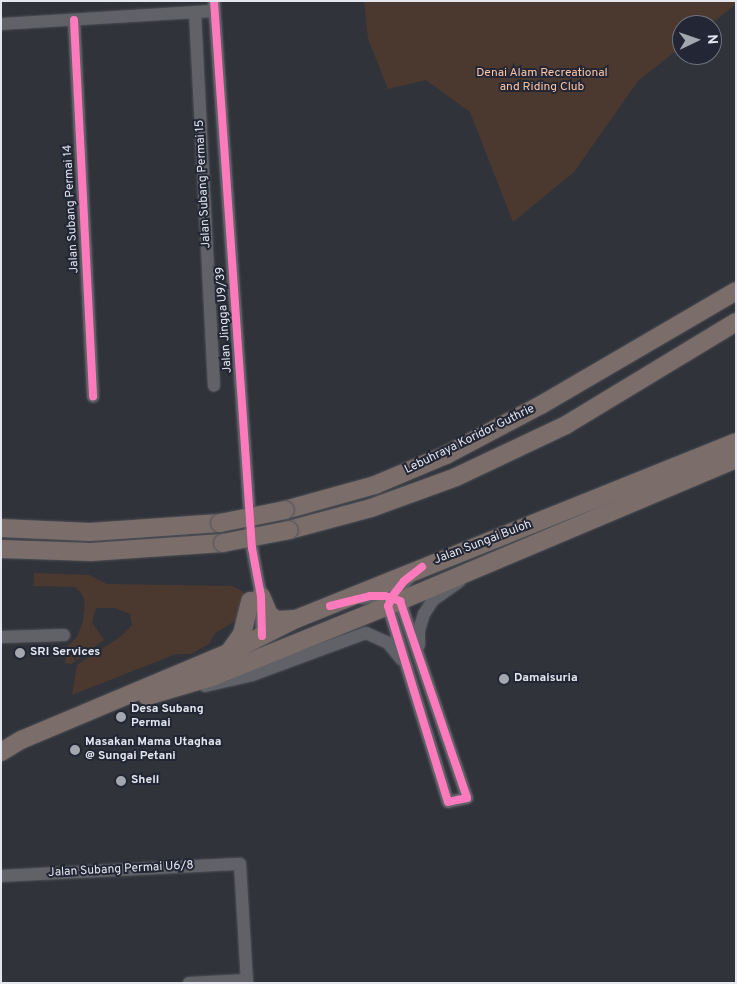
<!DOCTYPE html>
<html>
<head>
<meta charset="utf-8">
<style>
	body { margin:0 }
	#map { position:relative; width:737px; height:984px; overflow:hidden; background:#31333a; font-family:Overpass,sans-serif }
	div>[style] { position:absolute }
	[style*='--x'] { left:calc(var(--x)*1px); top:calc(var(--y)*1px); width:calc(var(--w)*1px); rotate:calc(var(--a)*1deg) }
	.green>* { inset:0; background:#4b3930 }
	.roads { filter:drop-shadow(0 0 1px #4e5057) drop-shadow(0 0 1px #4e5057) }
	.minor>* { height:12px; margin:-6px; padding:0 6px; transform-origin:6px; border-radius:6px; background:#616268 }
	.highway>* { height:18px; margin:-9px; padding:0 9px; transform-origin:9px; border-radius:9px; background:#7b6e6a }
	.bridges { filter:drop-shadow(0 0 1px #4e5057) drop-shadow(0 0 1px #4e5057) }
	.highway-bridge>* { height:18px; margin:-9px; padding:0 9px; transform-origin:9px; border-radius:9px; background:#7b6e6a }
	.cycleway>* { height:8px; margin:-4px; padding:0 4px; transform-origin:4px; border-radius:4px; background:#fd7abc }
	.dots>* { width:14px; height:14px; translate:-50% -50%; box-sizing:border-box; border:2px solid #232634; border-radius:50% }
	span { translate:-50% -50%; white-space:nowrap; text-align:center; line-height:1.15; -webkit-text-stroke:4px #232634; paint-order:stroke }
	.park-label { font-size:12px; color:#fec5a5 }
	.street-label { font-size:12px; color:#e4e6f0 }
	.poi-label { font-size:12px; color:#e4e6f0; font-weight:700 }
	.left { translate:0 -50%; text-align:left }
	.frame { position:absolute; inset:0; border:2px solid #e4e6f0; pointer-events:none }
	.north { position:absolute; left:672px; top:15px; width:50px; height:50px; box-sizing:border-box; background:#232634; border:1px solid #70737f; border-radius:50%; rotate:87deg; font-size:14px; font-weight:700; line-height:20px; text-align:center; color:#e4e6f0 }
	.north::after { content:''; display:block; margin:auto; width:18px; height:22px; background:#a5a7b0; clip-path:polygon(50% 0,100% 100%,50% 72%,0 100%) }
</style>
</head>
<body>
<div id="map">
	<div class="green">
		<i style="clip-path:polygon(364px 1px,736px 1px,736px 4px,709px 25px,682px 25px,682px 46px,638px 81px,574px 172px,513px 222px,470px 112px,426px 80px,388px 89px,368px 39px)"></i>
		<i style="clip-path:polygon(34px 573px,89px 575px,107px 584px,232px 586px,244px 592px,245px 607px,242px 617px,215px 633px,209px 644px,191px 654px,176px 654px,72px 695px,77px 665px,120px 637px,132px 625px,130px 614px,115px 608px,96px 608px,92px 622px,104px 640px,71px 664px,65px 663px,67px 646px,77px 637px,83px 621px,85px 603px,82px 594px,75px 587px,33px 586px)"></i>
	</div>
	<div class="roads">
		<div class="minor">
			<i style="--x:214;--y:1;--w:548;--a:86.03"></i>
			<i style="--x:252;--y:548;--w:49;--a:79.4"></i>
			<i style="--x:261;--y:596;--w:40;--a:88.6"></i>
			<i style="--x:195;--y:12;--w:374;--a:87.1"></i>
			<i style="--x:74;--y:20;--w:377;--a:87.1"></i>
			<i style="--x:1;--y:24;--w:214;--a:-3.5"></i>
			<i style="--x:361;--y:598;--w:24;--a:-5"></i>
			<i style="--x:385;--y:596;--w:7;--a:16"></i>
			<i style="--x:392;--y:598;--w:9;--a:21"></i>
			<i style="--x:400;--y:601;--w:208;--a:71.2"></i>
			<i style="--x:467;--y:798;--w:19;--a:168"></i>
			<i style="--x:448;--y:802;--w:205;--a:-107"></i>
			<i style="--x:388;--y:606;--w:13;--a:-63"></i>
			<i style="--x:394;--y:594;--w:25;--a:-47"></i>
			<i style="--x:1;--y:637;--w:63;--a:-1.8"></i>
			<i style="--x:419;--y:645;--w:15;--a:-90"></i>
			<i style="--x:419;--y:630;--w:17;--a:-73"></i>
			<i style="--x:424;--y:614;--w:17;--a:-57"></i>
			<i style="--x:433;--y:600;--w:32;--a:-35"></i>
			<i style="--x:205;--y:686;--w:48;--a:-13.2"></i>
			<i style="--x:252;--y:675;--w:121;--a:-20.2"></i>
			<i style="--x:366;--y:633;--w:24;--a:24"></i>
			<i style="--x:388;--y:643;--w:21;--a:51"></i>
			<i style="--x:1;--y:876;--w:239;--a:-2.9"></i>
			<i style="--x:240;--y:864;--w:119;--a:86.6"></i>
			<i style="--x:189;--y:983;--w:58;--a:-3"></i>
		</div>
		<div class="highway">
			<i style="--x:285;--y:510;--w:93;--a:-15.5"></i>
			<i style="--x:375;--y:485;--w:77;--a:-22.9"></i>
			<i style="--x:446;--y:455;--w:107;--a:-27.8"></i>
			<i style="--x:541;--y:405;--w:226;--a:-30.3"></i>
			<i style="--x:1;--y:528;--w:89;--a:2.6"></i>
			<i style="--x:90;--y:532;--w:130;--a:-4"></i>
			<i style="--x:289;--y:530;--w:85;--a:-15"></i>
			<i style="--x:371;--y:508;--w:90;--a:-20"></i>
			<i style="--x:456;--y:477;--w:122;--a:-25.3"></i>
			<i style="--x:566;--y:425;--w:199;--a:-31.2"></i>
			<i style="--x:1;--y:549;--w:90;--a:1.9"></i>
			<i style="--x:91;--y:552;--w:132;--a:-3.9"></i>
			<i style="--x:261;--y:596;--w:21;--a:67"></i>
			<i style="--x:269;--y:615;--w:9;--a:32"></i>
			<i style="--x:277;--y:620;--w:18;--a:-3"></i>
			<i style="--x:230;--y:651;--w:21;--a:-55"></i>
			<i style="--x:242;--y:634;--w:34;--a:-76"></i>
			<i style="--x:147;--y:696;--w:68;--a:-16.3"></i>
			<i style="--x:212;--y:677;--w:190;--a:-22"></i>
			<i style="--x:388;--y:606;--w:378;--a:-22.9"></i>
			<i style="--x:1;--y:752;--w:23;--a:-31"></i>
			<i style="--x:21;--y:740;--w:225;--a:-22.8"></i>
			<i style="--x:228;--y:653;--w:76;--a:-26.6"></i>
			<i style="--x:296;--y:619;--w:474;--a:-21.9"></i>
		</div>
	</div>
	<div class="bridges">
		<div class="highway-bridge">
			<i style="--x:220;--y:523;--w:66;--a:-11.3"></i>
			<i style="--x:223;--y:543;--w:67;--a:-11.1"></i>
		</div>
	</div>
	<div class="cycleway">
		<i style="--x:214;--y:1;--w:548;--a:86.03"></i>
		<i style="--x:252;--y:548;--w:49;--a:79.4"></i>
		<i style="--x:261;--y:596;--w:40;--a:88.6"></i>
		<i style="--x:74;--y:20;--w:377;--a:87.1"></i>
		<i style="--x:330;--y:606;--w:41;--a:-14"></i>
		<i style="--x:370;--y:596;--w:15;--a:0"></i>
		<i style="--x:385;--y:596;--w:7;--a:16"></i>
		<i style="--x:392;--y:598;--w:9;--a:21"></i>
		<i style="--x:400;--y:601;--w:208;--a:71.2"></i>
		<i style="--x:467;--y:798;--w:19;--a:168"></i>
		<i style="--x:448;--y:802;--w:205;--a:-107"></i>
		<i style="--x:388;--y:606;--w:13;--a:-63"></i>
		<i style="--x:394;--y:594;--w:16;--a:-52"></i>
		<i style="--x:404;--y:581;--w:23;--a:-38"></i>
	</div>
	<div class="dots">
		<i style="left:20px;top:653px;background:#a5a7b0"></i>
		<i style="left:504px;top:679px;background:#a5a7b0"></i>
		<i style="left:121px;top:717px;background:#a5a7b0"></i>
		<i style="left:75px;top:750px;background:#a5a7b0"></i>
		<i style="left:121px;top:781px;background:#a5a7b0"></i>
	</div>
	<div class="park-label">
		<span style="left:542px;top:81px">Denai Alam Recreational<br>and Riding Club</span>
	</div>
	<div class="street-label">
		<span style="left:204px;top:184px;rotate:-93deg">Jalan Subang Permai 15</span>
		<span style="left:72px;top:209px;rotate:-93deg">Jalan Subang Permai 14</span>
		<span style="left:225px;top:320px;rotate:-94deg">Jalan Jingga U9/39</span>
		<span style="left:470px;top:440px;rotate:-26deg">Lebuhraya Koridor Guthrie</span>
		<span style="left:483px;top:543px;rotate:-21deg">Jalan Sungai Buloh</span>
		<span style="left:121px;top:870px;rotate:-3deg">Jalan Subang Permai U6/8</span>
	</div>
	<div class="poi-label">
		<span class="left" style="left:30px;top:653px">SRI Services</span>
		<span class="left" style="left:514px;top:679px">Damaisuria</span>
		<span class="left" style="left:131px;top:717px">Desa Subang<br>Permai</span>
		<span class="left" style="left:85px;top:750px">Masakan Mama Utaghaa<br>@ Sungai Petani</span>
		<span class="left" style="left:131px;top:781px">Shell</span>
	</div>
	<div class="frame"></div>
	<div class="north">N</div>
</div>
</body>
</html>
